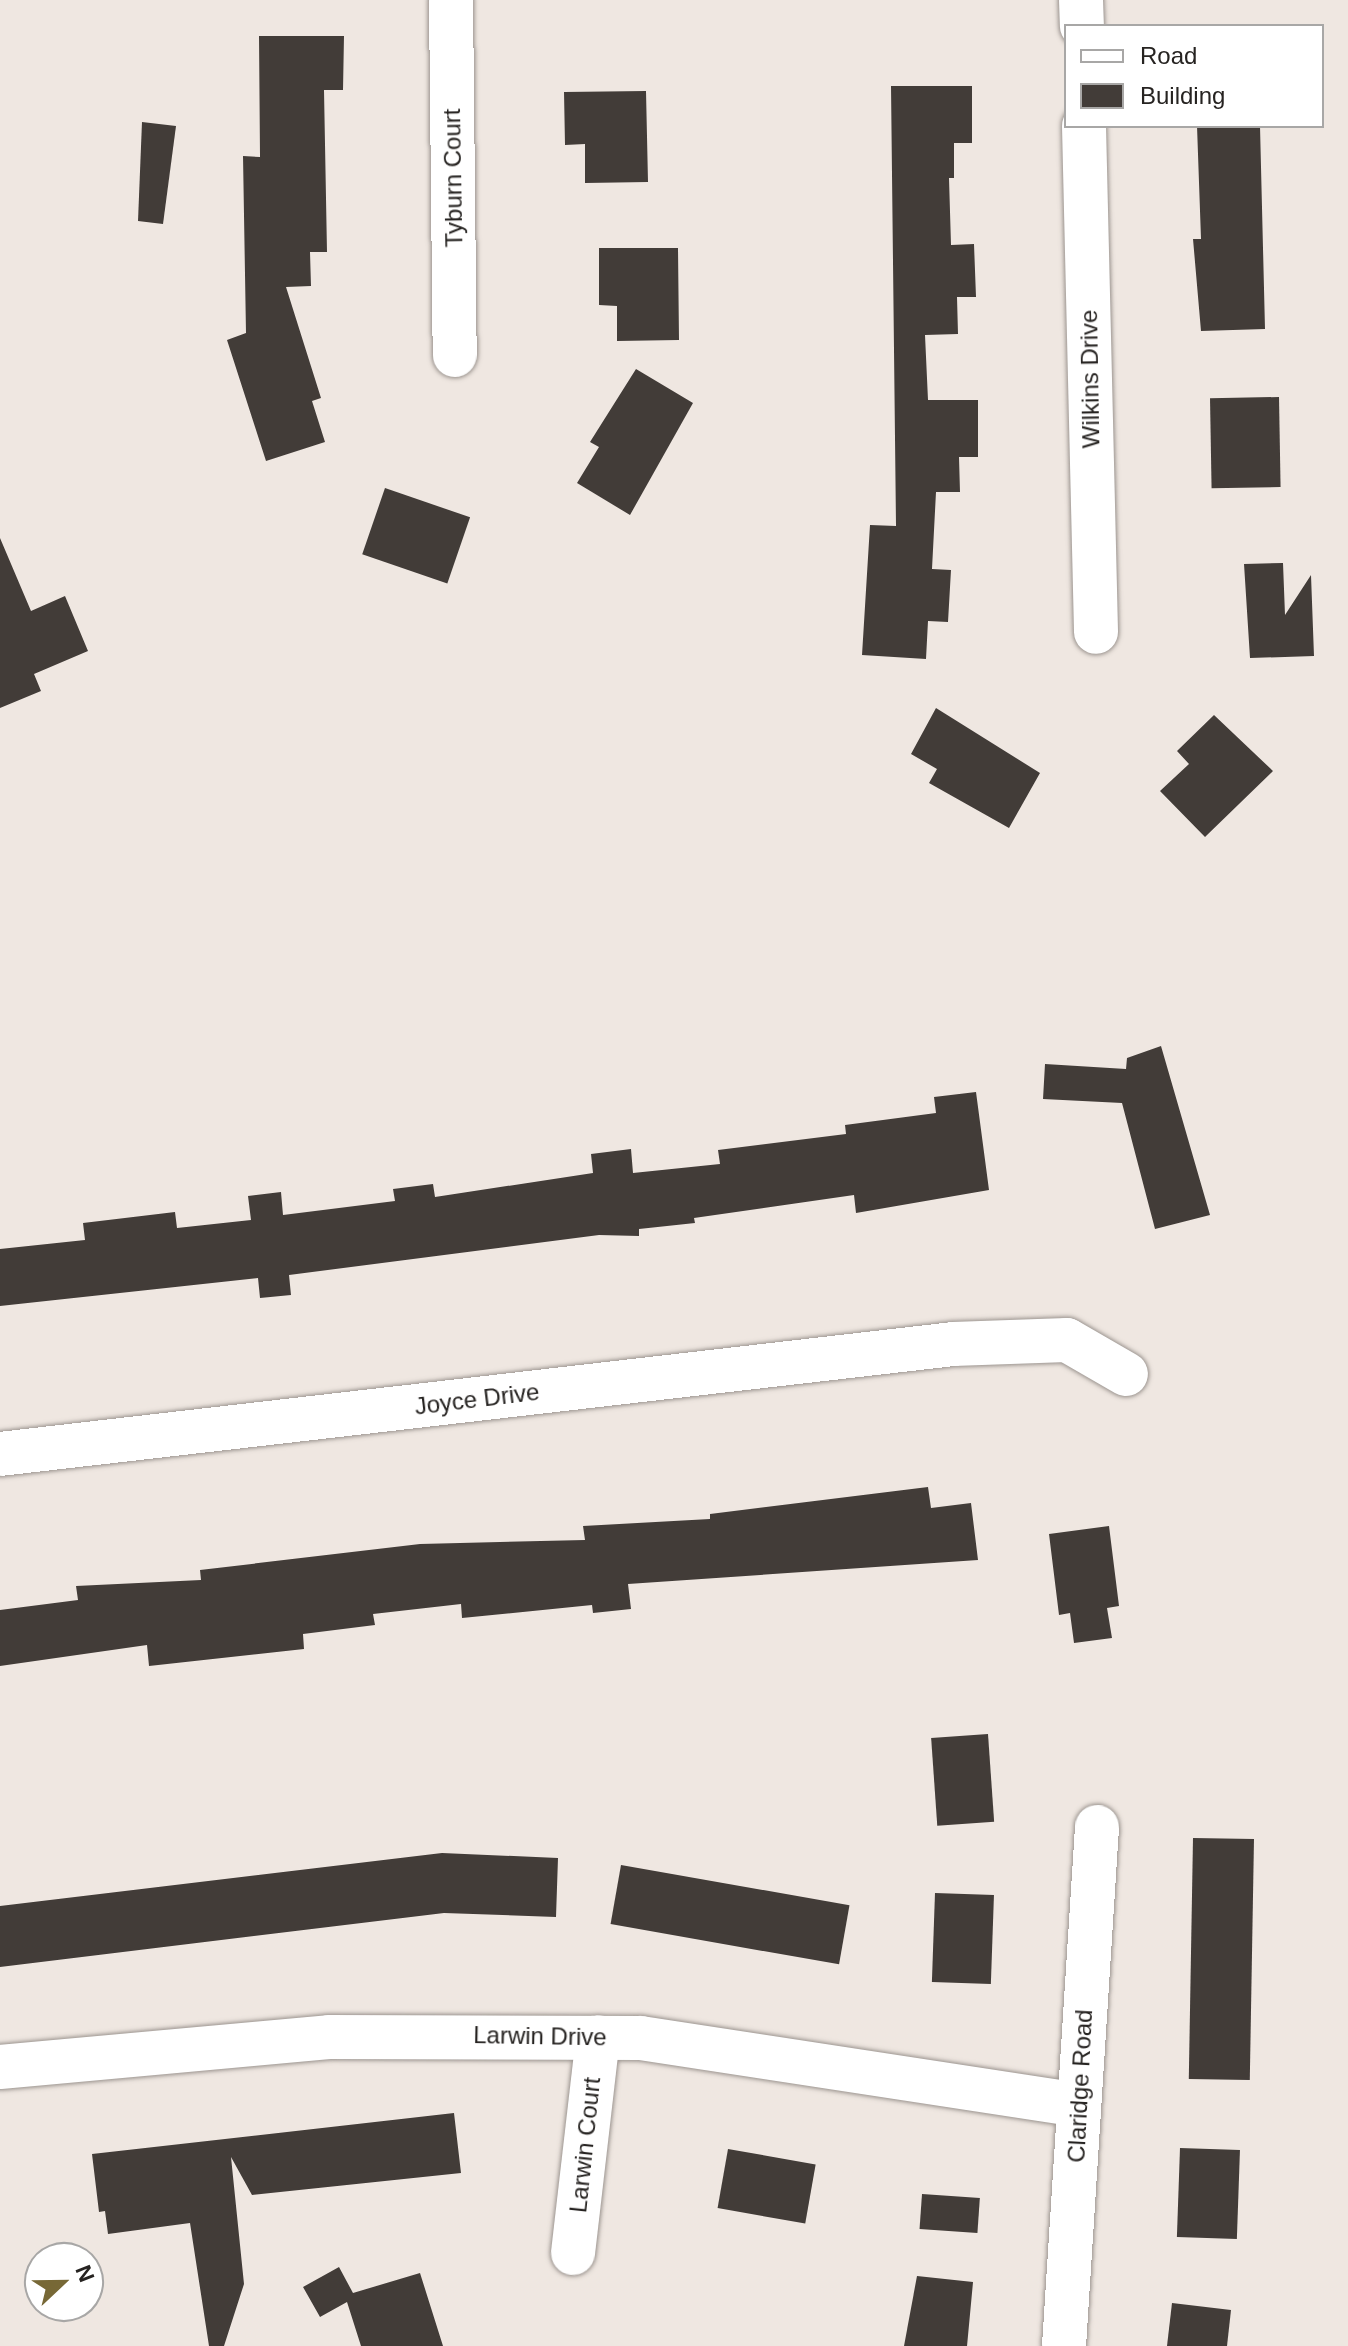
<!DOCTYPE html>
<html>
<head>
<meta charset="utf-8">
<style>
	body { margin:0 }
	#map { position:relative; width:1348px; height:2346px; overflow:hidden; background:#efe7e1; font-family:Arial,sans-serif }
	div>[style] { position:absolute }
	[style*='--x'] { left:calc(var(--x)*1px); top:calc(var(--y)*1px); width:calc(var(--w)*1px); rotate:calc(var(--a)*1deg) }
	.building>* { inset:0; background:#423c38; transform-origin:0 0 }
	.roads { filter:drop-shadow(0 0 2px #9c9590) drop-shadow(0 0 2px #9c9590) }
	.minor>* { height:44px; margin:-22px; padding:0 22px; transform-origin:22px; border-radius:22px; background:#fff }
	span { translate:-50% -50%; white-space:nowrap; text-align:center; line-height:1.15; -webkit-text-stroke:8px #fff; paint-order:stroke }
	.street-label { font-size:24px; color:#262321 }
	.legend { position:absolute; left:1064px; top:24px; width:260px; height:104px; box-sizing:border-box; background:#fff; border:2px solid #a8a7a6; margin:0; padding:10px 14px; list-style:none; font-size:24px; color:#262321 }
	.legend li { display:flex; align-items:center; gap:16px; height:40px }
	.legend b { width:40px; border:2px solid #a8a7a6 }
	.north { position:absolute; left:24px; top:2242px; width:80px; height:80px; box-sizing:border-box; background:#fff; border:2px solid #a8a7a6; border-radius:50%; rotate:68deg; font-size:22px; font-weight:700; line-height:32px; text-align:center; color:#262321 }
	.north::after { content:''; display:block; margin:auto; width:28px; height:36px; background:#776836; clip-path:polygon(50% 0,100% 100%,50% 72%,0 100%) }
</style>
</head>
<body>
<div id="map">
	<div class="building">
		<i style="clip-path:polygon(259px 36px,344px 36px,343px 90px,324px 90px,327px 252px,310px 252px,311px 286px,286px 287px,321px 398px,312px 401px,325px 442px,266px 461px,227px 340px,246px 333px,243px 156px,260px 157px)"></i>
		<i style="clip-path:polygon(891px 86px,972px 86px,972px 143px,954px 143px,954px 178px,949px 178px,951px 245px,974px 244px,976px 297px,957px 297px,958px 334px,925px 335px,928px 400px,978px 400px,978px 457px,959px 457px,960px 492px,936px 492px,932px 569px,951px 570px,948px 622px,928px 621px,926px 659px,862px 655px,870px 525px,896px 526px)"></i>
		<i style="clip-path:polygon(646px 91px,648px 182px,585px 183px,585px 144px,565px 145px,564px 92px)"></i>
		<i style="clip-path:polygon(142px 122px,176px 126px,163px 224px,138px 221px)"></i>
		<i style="clip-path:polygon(1197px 126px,1260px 126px,1265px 329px,1201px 331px,1193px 239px,1201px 239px)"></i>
		<i style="clip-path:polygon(599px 248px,678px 248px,679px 340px,617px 341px,617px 306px,599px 305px)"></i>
		<i style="clip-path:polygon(636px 369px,693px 403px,630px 515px,577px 483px,599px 447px,590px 442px)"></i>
		<i style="left:1279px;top:397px;width:90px;height:69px;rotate:89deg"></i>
		<i style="left:385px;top:488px;width:90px;height:70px;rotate:19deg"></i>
		<i style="clip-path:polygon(0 538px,31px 611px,65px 596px,88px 651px,34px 674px,41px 691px,0 708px)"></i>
		<i style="clip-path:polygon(1283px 563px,1285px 615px,1311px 575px,1314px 656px,1250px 658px,1244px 564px)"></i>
		<i style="clip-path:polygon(936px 708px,1040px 773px,1009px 828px,929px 783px,937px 769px,911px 754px)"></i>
		<i style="clip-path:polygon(1214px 715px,1273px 771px,1205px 837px,1160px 791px,1189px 764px,1177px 751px)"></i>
		<i style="clip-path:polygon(1161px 1046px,1210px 1215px,1155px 1229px,1122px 1103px,1043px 1099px,1045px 1064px,1126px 1069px,1127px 1058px)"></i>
		<i style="clip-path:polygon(976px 1092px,989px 1190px,856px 1213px,854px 1195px,694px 1218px,695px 1223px,639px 1229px,639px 1236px,599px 1235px,289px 1275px,291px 1295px,260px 1298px,258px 1278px,0 1306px,0 1249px,85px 1240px,83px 1223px,175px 1212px,177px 1228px,251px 1220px,248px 1196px,281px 1192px,283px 1215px,395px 1201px,393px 1189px,433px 1184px,435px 1197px,593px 1173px,591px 1154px,631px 1149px,633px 1173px,720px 1164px,718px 1150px,846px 1134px,845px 1125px,936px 1113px,934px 1097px)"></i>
		<i style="clip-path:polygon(928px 1487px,931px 1508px,971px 1503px,978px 1560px,628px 1584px,631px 1609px,593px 1613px,592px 1605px,462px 1618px,461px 1604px,373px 1614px,375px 1625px,303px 1634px,304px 1649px,149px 1666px,147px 1645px,0 1666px,0 1610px,78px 1600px,76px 1586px,201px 1580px,200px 1570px,420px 1544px,585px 1540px,583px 1526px,710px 1519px,710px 1514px)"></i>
		<i style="clip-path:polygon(1109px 1526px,1119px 1606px,1107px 1608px,1112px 1638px,1074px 1643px,1070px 1613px,1059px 1615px,1049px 1534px)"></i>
		<i style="left:988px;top:1734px;width:88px;height:57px;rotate:86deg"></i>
		<i style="left:1193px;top:1838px;width:61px;height:241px;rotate:1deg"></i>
		<i style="clip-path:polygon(442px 1853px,558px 1858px,556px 1917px,444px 1913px,0 1967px,0 1906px)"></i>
		<i style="left:621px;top:1865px;width:232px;height:60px;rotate:10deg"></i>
		<i style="left:935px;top:1893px;width:59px;height:89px;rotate:2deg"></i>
		<i style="clip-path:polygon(454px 2113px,461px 2173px,252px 2195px,231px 2157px,244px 2284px,224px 2346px,209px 2346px,190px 2223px,108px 2234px,105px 2211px,99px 2212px,92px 2154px)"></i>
		<i style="left:1180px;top:2148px;width:60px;height:89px;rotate:2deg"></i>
		<i style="left:728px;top:2149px;width:89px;height:60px;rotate:10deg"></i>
		<i style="left:922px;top:2194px;width:58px;height:35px;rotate:4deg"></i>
		<i style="clip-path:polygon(339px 2267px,353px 2293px,420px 2273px,443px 2346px,361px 2346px,347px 2302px,320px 2317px,303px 2287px)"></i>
		<i style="clip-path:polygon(917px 2276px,973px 2282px,967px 2346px,904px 2346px)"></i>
		<i style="clip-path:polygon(1172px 2303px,1231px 2310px,1227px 2346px,1167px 2346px)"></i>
	</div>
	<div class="roads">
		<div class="minor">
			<i style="--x:451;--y:0;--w:355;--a:89.4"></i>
			<i style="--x:1081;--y:0;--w:26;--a:88"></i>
			<i style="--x:1084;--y:126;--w:506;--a:88.64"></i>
			<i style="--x:0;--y:1454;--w:959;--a:-6.58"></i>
			<i style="--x:953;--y:1344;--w:114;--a:-2"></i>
			<i style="--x:1067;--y:1340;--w:68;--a:30"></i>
			<i style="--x:0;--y:2067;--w:330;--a:-5.2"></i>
			<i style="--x:329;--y:2037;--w:312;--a:0.2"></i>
			<i style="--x:641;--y:2038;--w:441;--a:8.7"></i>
			<i style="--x:573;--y:2253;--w:217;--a:-83.4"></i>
			<i style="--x:1064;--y:2346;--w:520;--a:-86.36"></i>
		</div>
	</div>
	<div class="street-label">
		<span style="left:453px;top:178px;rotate:-91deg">Tyburn Court</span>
		<span style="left:1090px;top:379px;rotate:-91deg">Wilkins Drive</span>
		<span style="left:477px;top:1399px;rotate:-7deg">Joyce Drive</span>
		<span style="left:540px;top:2036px;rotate:1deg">Larwin Drive</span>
		<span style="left:1080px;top:2086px;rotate:-87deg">Claridge Road</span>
		<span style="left:585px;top:2145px;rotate:-84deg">Larwin Court</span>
	</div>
	<ul class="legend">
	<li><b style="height:10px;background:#fff"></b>Road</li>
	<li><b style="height:22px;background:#423c38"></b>Building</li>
	</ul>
	<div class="north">N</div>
</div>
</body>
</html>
